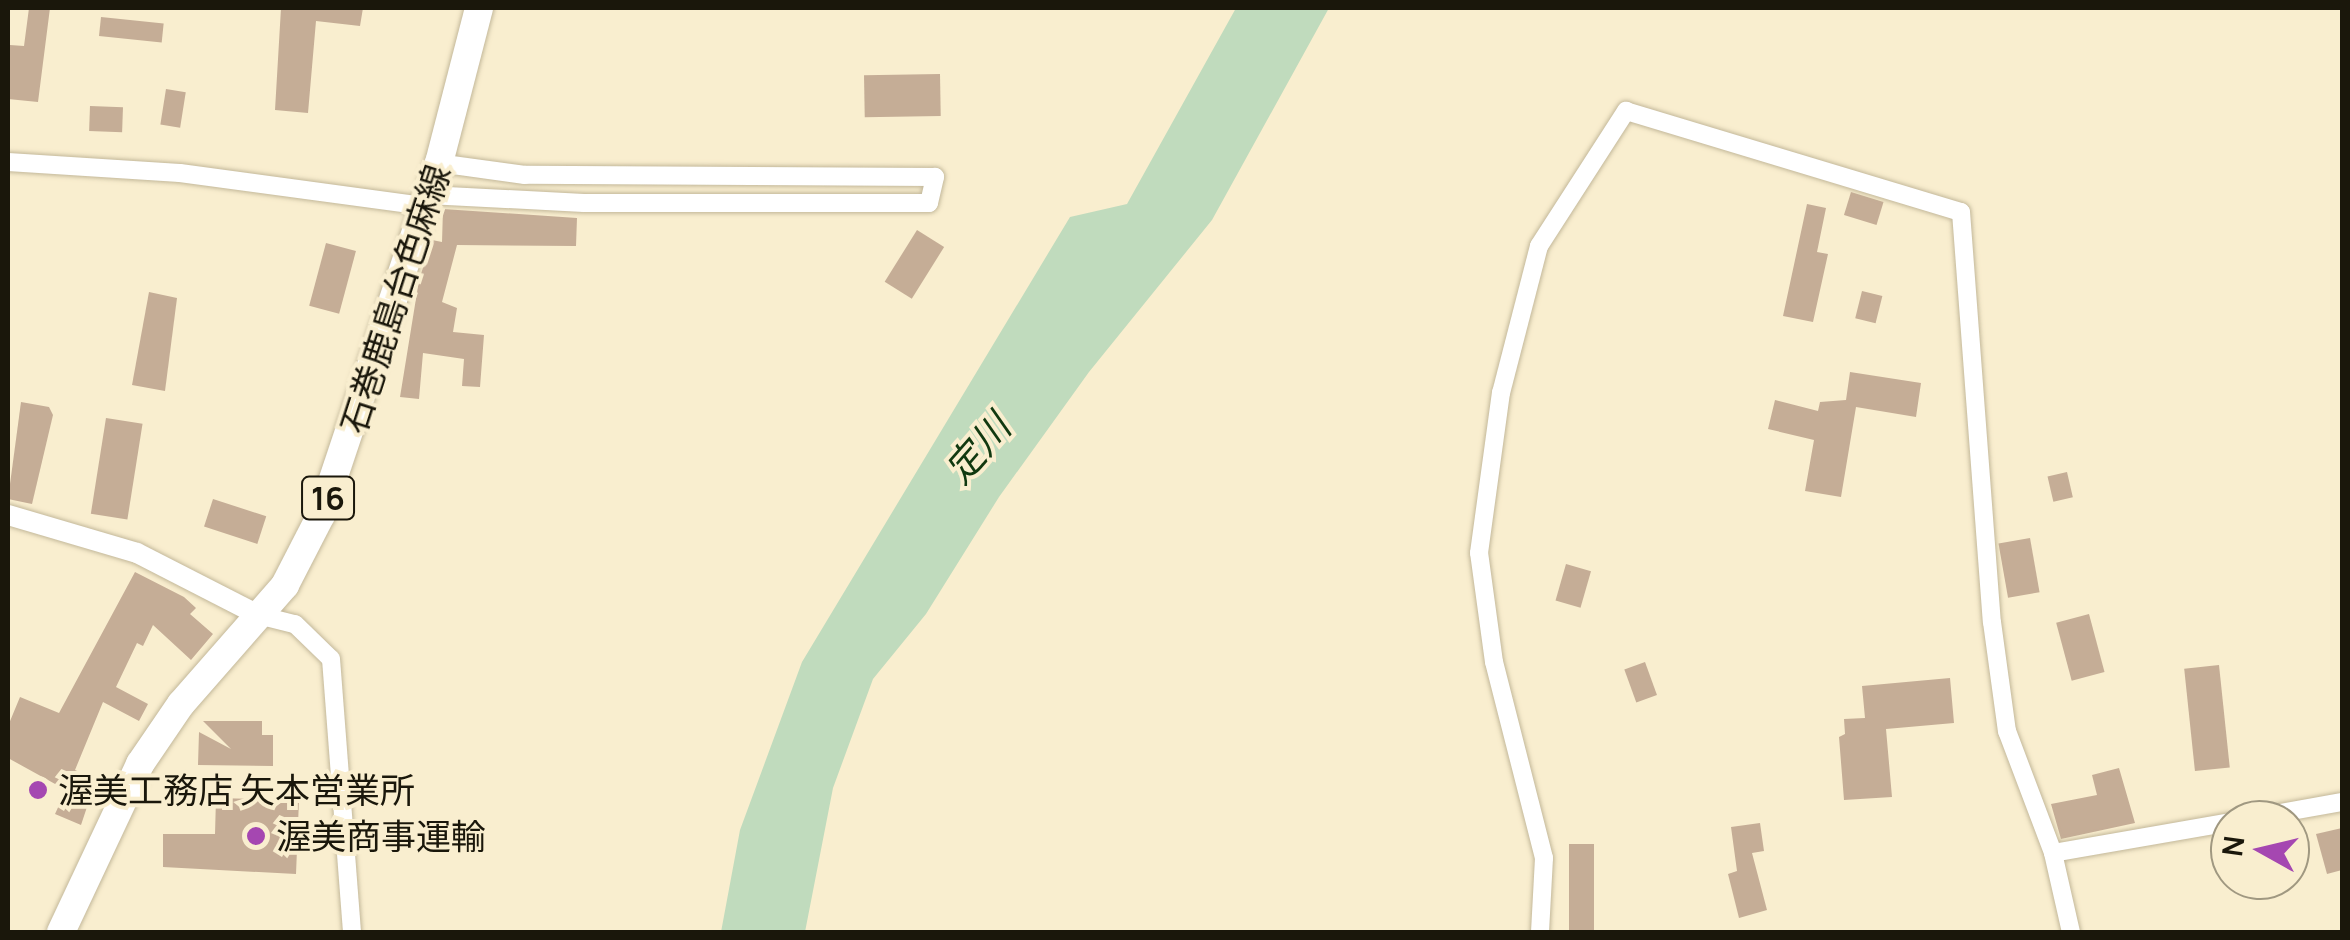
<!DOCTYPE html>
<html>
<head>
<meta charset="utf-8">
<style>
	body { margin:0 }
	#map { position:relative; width:2350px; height:940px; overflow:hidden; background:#f9eecf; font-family:Manrope,"Noto Sans JP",sans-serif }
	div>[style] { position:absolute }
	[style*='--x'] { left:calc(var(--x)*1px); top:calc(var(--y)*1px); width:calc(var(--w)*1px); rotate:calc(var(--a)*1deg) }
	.water>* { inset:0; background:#c0dbbd }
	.building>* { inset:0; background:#c5ad96; transform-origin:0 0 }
	.roads { filter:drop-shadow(0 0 2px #c3b89a) drop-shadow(0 0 2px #c3b89a) }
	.minor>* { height:18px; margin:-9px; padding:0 9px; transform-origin:9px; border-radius:9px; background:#fff }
	.tertiary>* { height:20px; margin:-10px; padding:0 10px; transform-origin:10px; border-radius:10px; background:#fff }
	.primary>* { height:28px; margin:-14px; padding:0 14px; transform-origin:14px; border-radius:14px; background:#fff }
	.dots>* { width:28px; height:28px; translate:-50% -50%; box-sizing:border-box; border:5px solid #f9eecf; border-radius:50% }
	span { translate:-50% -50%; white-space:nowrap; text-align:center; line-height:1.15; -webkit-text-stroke:8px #f9eecf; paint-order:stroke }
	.shield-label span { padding:2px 8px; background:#f9eecf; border:2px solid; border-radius:8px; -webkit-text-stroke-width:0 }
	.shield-label { font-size:32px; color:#1a170b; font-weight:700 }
	.street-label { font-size:35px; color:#1a170b }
	.poi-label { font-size:35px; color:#1a170b }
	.left { translate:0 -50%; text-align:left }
	.water-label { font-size:38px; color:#113910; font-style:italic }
	.frame { position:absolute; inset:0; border:10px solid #1a170b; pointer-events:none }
	.north { position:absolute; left:2210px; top:800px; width:100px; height:100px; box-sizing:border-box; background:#f9eecf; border:2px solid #a09881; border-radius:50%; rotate:278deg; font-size:28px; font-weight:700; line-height:40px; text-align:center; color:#1a170b }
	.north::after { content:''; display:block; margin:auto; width:35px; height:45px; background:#a547b1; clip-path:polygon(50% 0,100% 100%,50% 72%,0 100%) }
</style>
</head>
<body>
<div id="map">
	<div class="water">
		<i style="clip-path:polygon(1236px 8px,1329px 8px,1212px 220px,1089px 372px,999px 497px,926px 614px,873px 679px,833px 788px,805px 932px,721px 932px,740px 830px,802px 662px,1070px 217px,1127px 204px)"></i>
	</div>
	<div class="building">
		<i style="clip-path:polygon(29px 8px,50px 8px,38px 102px,8px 99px,10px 45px,24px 46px)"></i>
		<i style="clip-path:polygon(281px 8px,363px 8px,360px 26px,316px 21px,308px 113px,275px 110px)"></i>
		<i style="left:101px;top:17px;width:63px;height:19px;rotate:6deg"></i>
		<i style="left:940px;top:74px;width:42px;height:76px;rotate:89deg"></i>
		<i style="left:166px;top:89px;width:20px;height:36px;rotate:9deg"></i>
		<i style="left:90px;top:106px;width:33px;height:25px;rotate:2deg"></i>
		<i style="left:1851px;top:192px;width:34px;height:24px;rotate:17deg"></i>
		<i style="clip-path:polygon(1807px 204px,1826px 208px,1817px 252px,1828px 254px,1813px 322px,1783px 316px)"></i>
		<i style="clip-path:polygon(443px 209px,577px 218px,576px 246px,457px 245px,442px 302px,457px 308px,453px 332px,484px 335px,480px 387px,462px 386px,464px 359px,423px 353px,419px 399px,400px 397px,419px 280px,432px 240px,442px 242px)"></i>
		<i style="left:917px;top:230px;width:32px;height:61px;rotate:32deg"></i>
		<i style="left:326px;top:243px;width:31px;height:65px;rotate:15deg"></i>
		<i style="left:1862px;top:291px;width:21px;height:28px;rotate:14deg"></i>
		<i style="clip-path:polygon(149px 292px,177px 298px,165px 391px,132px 385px)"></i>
		<i style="clip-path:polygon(1850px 372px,1921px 383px,1916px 417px,1856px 407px,1841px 497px,1805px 491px,1814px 440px,1768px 429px,1775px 400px,1818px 411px,1820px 402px,1846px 400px)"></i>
		<i style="clip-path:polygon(21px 402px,49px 407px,53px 415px,32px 504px,8px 499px)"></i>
		<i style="left:106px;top:418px;width:37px;height:97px;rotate:9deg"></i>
		<i style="left:2067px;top:472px;width:26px;height:20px;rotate:77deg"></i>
		<i style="left:213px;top:499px;width:56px;height:29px;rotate:18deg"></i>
		<i style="left:2030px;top:538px;width:55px;height:32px;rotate:80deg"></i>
		<i style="left:1566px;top:564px;width:26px;height:38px;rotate:16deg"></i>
		<i style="clip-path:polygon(135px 572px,184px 597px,196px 608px,190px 614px,213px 634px,191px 660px,153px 625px,143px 646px,137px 643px,116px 687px,148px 704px,139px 721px,103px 702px,75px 770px,96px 780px,81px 825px,55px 814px,66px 790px,8px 758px,8px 726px,20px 697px,59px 713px)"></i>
		<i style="left:2089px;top:614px;width:60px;height:34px;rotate:75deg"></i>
		<i style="left:1645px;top:662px;width:35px;height:22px;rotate:70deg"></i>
		<i style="left:2219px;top:665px;width:103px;height:35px;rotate:84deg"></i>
		<i style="clip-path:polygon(1950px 678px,1954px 723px,1886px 729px,1892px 797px,1844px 800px,1839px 737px,1845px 734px,1844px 719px,1865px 718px,1862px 686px)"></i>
		<i style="clip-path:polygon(203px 721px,262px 721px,262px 735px,273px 735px,273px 766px,198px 765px,199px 732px,231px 749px)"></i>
		<i style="clip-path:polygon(2119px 768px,2135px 823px,2061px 839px,2051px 804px,2097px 795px,2092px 775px)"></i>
		<i style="clip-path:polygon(216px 798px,299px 800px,296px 874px,163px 867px,163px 834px,215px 834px)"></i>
		<i style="clip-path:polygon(1760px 823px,1764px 851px,1752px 853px,1767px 910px,1739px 918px,1728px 874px,1737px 871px,1731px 827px)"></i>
		<i style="clip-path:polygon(2342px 828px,2342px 870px,2327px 874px,2316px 834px)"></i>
		<i style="left:1569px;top:844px;width:25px;height:88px"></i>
	</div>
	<div class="roads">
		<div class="minor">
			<i style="--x:8;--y:162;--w:172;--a:3.7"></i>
			<i style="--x:180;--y:173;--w:247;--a:7.7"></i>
			<i style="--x:428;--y:195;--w:156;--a:2.9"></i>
			<i style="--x:584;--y:203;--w:345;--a:0"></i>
			<i style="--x:929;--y:203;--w:27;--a:-77"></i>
			<i style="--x:935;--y:177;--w:410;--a:-179.7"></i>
			<i style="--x:525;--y:175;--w:87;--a:-172.1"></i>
			<i style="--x:258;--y:615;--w:38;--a:14"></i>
			<i style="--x:295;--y:624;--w:50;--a:44.2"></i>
			<i style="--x:331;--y:659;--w:274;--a:85.6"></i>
			<i style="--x:2241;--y:820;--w:103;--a:-10.1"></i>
			<i style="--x:2053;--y:853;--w:180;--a:-9.9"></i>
			<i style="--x:1540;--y:932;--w:74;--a:-86.9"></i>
			<i style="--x:1544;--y:858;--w:202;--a:-104.3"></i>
			<i style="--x:1494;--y:662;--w:110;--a:-97.8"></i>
			<i style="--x:1479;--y:553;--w:162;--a:-82.2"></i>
			<i style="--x:1501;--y:393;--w:152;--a:-75.5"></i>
			<i style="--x:1539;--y:246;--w:161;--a:-57.2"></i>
			<i style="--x:1626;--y:111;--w:350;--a:16.8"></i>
			<i style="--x:1961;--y:212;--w:411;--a:85.7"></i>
			<i style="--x:1992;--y:622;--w:110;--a:82.2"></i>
			<i style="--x:2007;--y:731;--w:130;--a:69.3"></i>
			<i style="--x:2053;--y:853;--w:81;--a:77.2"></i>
		</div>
		<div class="tertiary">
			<i style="--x:8;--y:515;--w:134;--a:16.4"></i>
			<i style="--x:137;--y:553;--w:136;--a:27.1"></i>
		</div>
		<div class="primary">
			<i style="--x:61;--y:932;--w:186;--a:-64.8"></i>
			<i style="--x:140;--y:764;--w:73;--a:-55.7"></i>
			<i style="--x:181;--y:704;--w:158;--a:-48.8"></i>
			<i style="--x:285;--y:585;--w:79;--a:-62.8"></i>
			<i style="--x:321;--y:515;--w:371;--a:-71.5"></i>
			<i style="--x:439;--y:163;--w:160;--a:-75.5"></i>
		</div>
	</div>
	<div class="dots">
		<i style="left:38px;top:790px;background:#a547b1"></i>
		<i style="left:256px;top:836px;background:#a547b1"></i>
	</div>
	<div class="shield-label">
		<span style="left:328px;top:498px">16</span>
	</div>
	<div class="street-label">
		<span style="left:395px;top:299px;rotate:-72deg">石巻鹿島台色麻線</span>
	</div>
	<div class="poi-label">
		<span class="left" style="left:58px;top:790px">渥美工務店 矢本営業所</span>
		<span class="left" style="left:276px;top:836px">渥美商事運輸</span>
	</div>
	<div class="water-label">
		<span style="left:977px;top:448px;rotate:-49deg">定川</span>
	</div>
	<div class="frame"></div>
	<div class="north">N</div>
</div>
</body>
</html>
